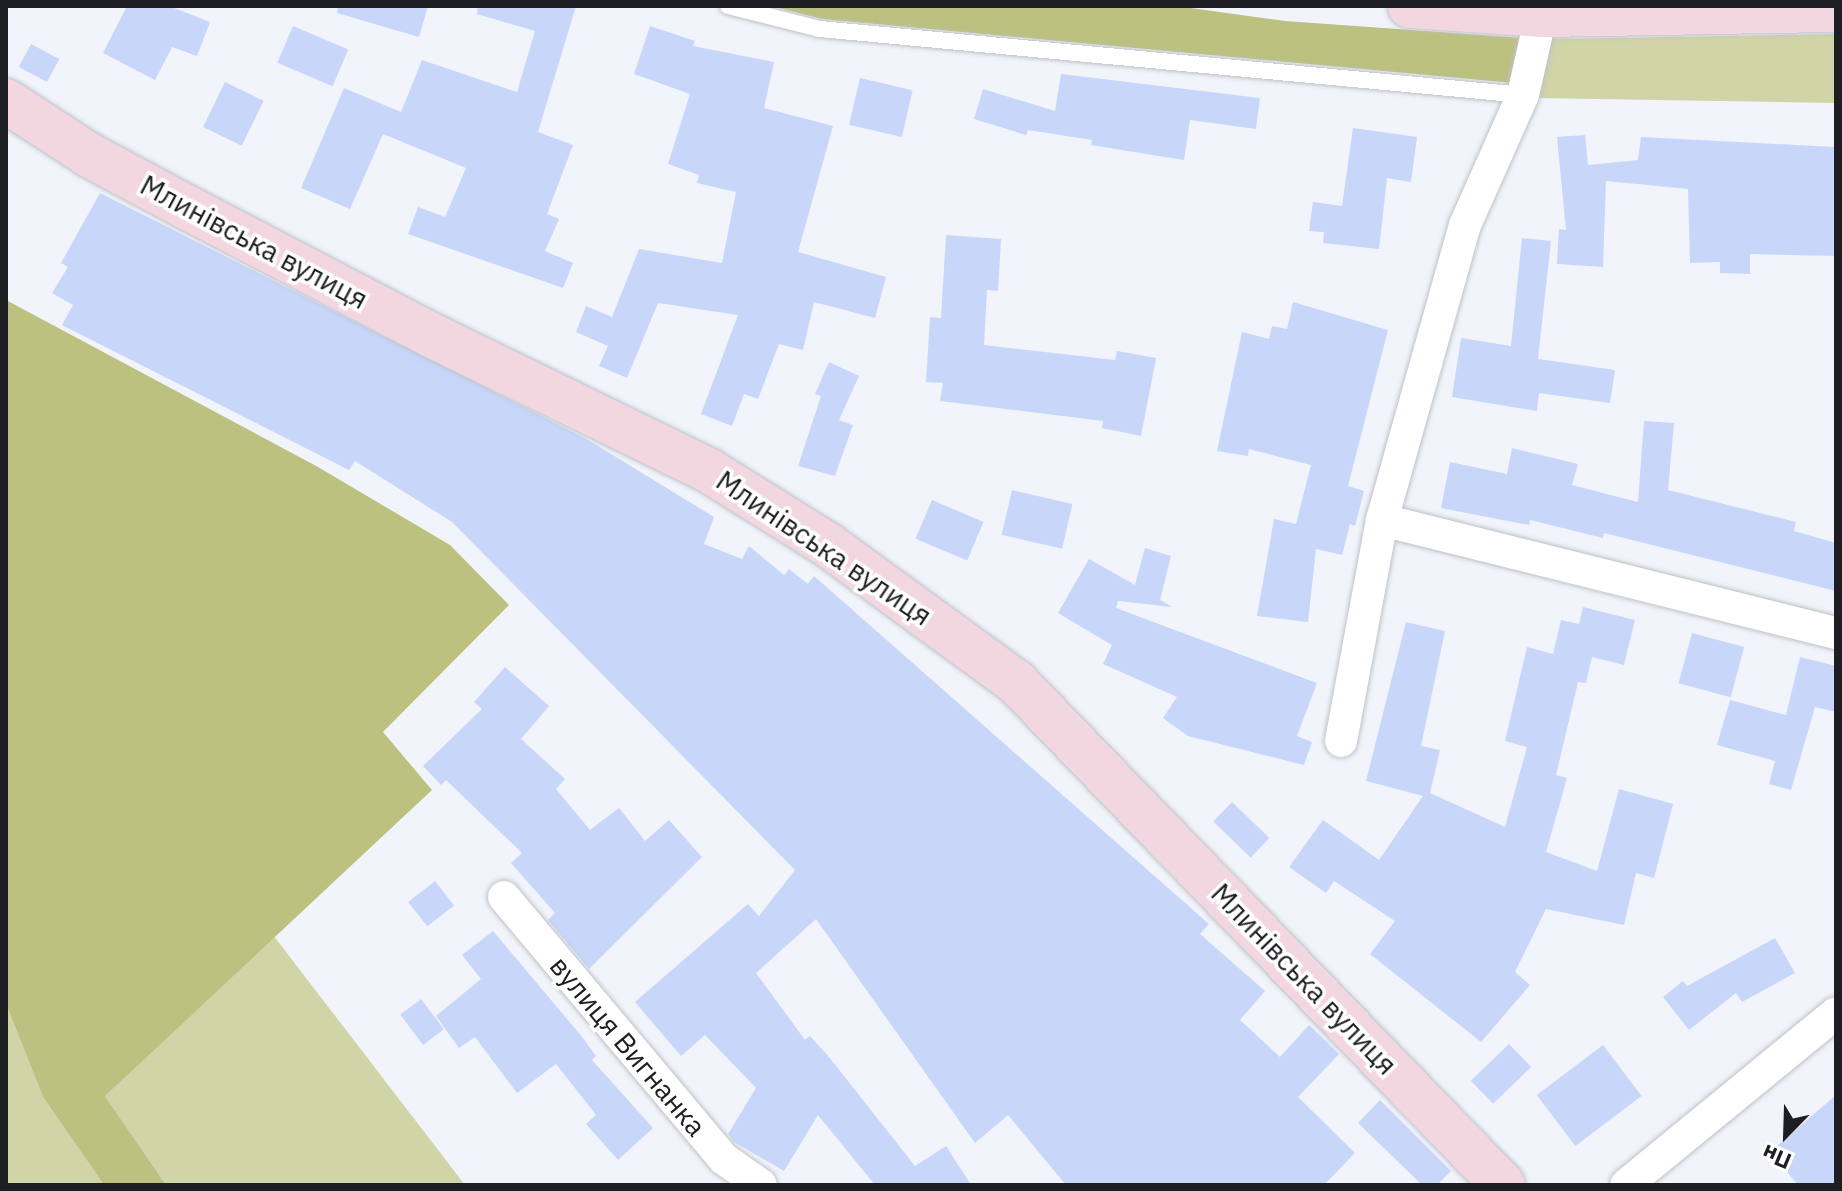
<!DOCTYPE html>
<html>
<head>
<meta charset="utf-8">
<style>
	body { margin:0 }
	#map { position:relative; width:1842px; height:1191px; overflow:hidden; background:#f1f4fb; font-family:"IBM Plex Sans",sans-serif }
	div>[style] { position:absolute }
	[style*='--x'] { left:calc(var(--x)*1px); top:calc(var(--y)*1px); width:calc(var(--w)*1px); rotate:calc(var(--a)*1deg) }
	.green>* { inset:0; background:#d0d4a7 }
	.forest>* { inset:0; background:#bcc180 }
	.building>* { inset:0; background:#c8d6fa; transform-origin:0 0 }
	.roads { filter:drop-shadow(0 0 2px #bfc1c8) drop-shadow(0 0 2px #bfc1c8) }
	.service>* { height:16px; margin:-8px; padding:0 8px; transform-origin:8px; border-radius:8px; background:#fff }
	.minor>* { height:32px; margin:-16px; padding:0 16px; transform-origin:16px; border-radius:16px; background:#fff }
	.secondary>* { height:44px; margin:-22px; padding:0 22px; transform-origin:22px; border-radius:22px; background:#f3d7e0 }
	span { translate:-50% -50%; white-space:nowrap; text-align:center; line-height:1.15; -webkit-text-stroke:7px #fff; paint-order:stroke }
	.street-label { font-size:28px; color:#1d1e21 }
	.frame { position:absolute; inset:0; border:8px solid #1d1e21; pointer-events:none }
	.north { position:absolute; left:1746px; top:1095px; width:80px; height:80px; -webkit-text-stroke:6px #fff; paint-order:stroke; rotate:203deg; font-size:22px; font-weight:700; line-height:32px; text-align:center; color:#1d1e21 }
	.north::after { content:''; display:block; margin:auto; width:28px; height:36px; background:#1d1e21; clip-path:polygon(50% 0,100% 100%,50% 72%,0 100%) }
</style>
</head>
<body>
<div id="map">
	<div class="green">
		<i style="clip-path:polygon(1836px 34px,1836px 103px,1535px 98px,1548px 39px)"></i>
		<i style="clip-path:polygon(273px 935px,465px 1185px,166px 1185px,105px 1096px)"></i>
		<i style="clip-path:polygon(6px 1004px,43px 1097px,104px 1185px,6px 1185px)"></i>
	</div>
	<div class="forest">
		<i style="clip-path:polygon(770px 6px,1176px 6px,1285px 21px,1524px 38px,1513px 83px,822px 19px)"></i>
		<i style="clip-path:polygon(6px 300px,318px 467px,450px 545px,509px 605px,383px 732px,432px 790px,105px 1096px,166px 1185px,104px 1185px,43px 1097px,6px 1004px)"></i>
	</div>
	<div class="building">
		<i style="clip-path:polygon(127px 6px,169px 6px,210px 22px,197px 56px,172px 47px,155px 80px,103px 53px)"></i>
		<i style="clip-path:polygon(338px 6px,428px 6px,419px 37px,337px 13px)"></i>
		<i style="clip-path:polygon(478px 6px,576px 6px,538px 132px,573px 145px,547px 214px,559px 219px,545px 251px,573px 263px,563px 288px,408px 234px,418px 207px,445px 217px,466px 168px,383px 134px,350px 209px,301px 188px,344px 88px,401px 112px,422px 60px,517px 92px,535px 31px,477px 14px)"></i>
		<i style="left:293px;top:26px;width:60px;height:40px;rotate:23deg"></i>
		<i style="clip-path:polygon(650px 26px,695px 41px,693px 46px,774px 62px,764px 108px,833px 126px,798px 252px,886px 277px,875px 318px,814px 302px,803px 350px,779px 344px,758px 399px,744px 394px,732px 426px,701px 414px,738px 315px,658px 303px,627px 378px,599px 366px,608px 346px,576px 332px,586px 306px,612px 317px,639px 249px,722px 263px,736px 192px,697px 183px,699px 175px,668px 164px,690px 94px,634px 74px)"></i>
		<i style="left:31px;top:44px;width:32px;height:26px;rotate:28deg"></i>
		<i style="clip-path:polygon(1061px 74px,1260px 98px,1256px 129px,1190px 120px,1184px 160px,1091px 145px,1092px 140px,1028px 130px,1026px 135px,974px 119px,983px 89px,1055px 111px)"></i>
		<i style="left:860px;top:78px;width:54px;height:48px;rotate:13deg"></i>
		<i style="left:225px;top:82px;width:43px;height:50px;rotate:26deg"></i>
		<i style="clip-path:polygon(1353px 128px,1417px 137px,1411px 182px,1387px 178px,1379px 249px,1323px 243px,1324px 232px,1309px 231px,1313px 202px,1342px 206px)"></i>
		<i style="clip-path:polygon(1585px 135px,1588px 165px,1638px 160px,1641px 137px,1836px 147px,1836px 256px,1750px 254px,1750px 274px,1720px 273px,1720px 262px,1690px 263px,1688px 189px,1606px 181px,1603px 267px,1557px 264px,1559px 229px,1566px 230px,1557px 137px)"></i>
		<i style="clip-path:polygon(100px 193px,585px 438px,714px 517px,704px 544px,742px 559px,749px 546px,784px 575px,789px 569px,808px 584px,814px 576px,1209px 924px,1200px 934px,1265px 991px,1240px 1020px,1280px 1057px,1309px 1025px,1339px 1054px,1298px 1097px,1355px 1153px,1324px 1185px,1066px 1185px,1008px 1115px,975px 1143px,816px 919px,756px 973px,805px 1040px,810px 1036px,829px 1057px,915px 1166px,946px 1146px,971px 1185px,875px 1185px,818px 1115px,784px 1171px,734px 1142px,728px 1134px,756px 1088px,705px 1035px,681px 1056px,635px 1002px,748px 904px,759px 916px,795px 870px,452px 522px,355px 461px,349px 470px,62px 325px,73px 305px,52px 293px,68px 267px,61px 263px)"></i>
		<i style="clip-path:polygon(946px 235px,1001px 239px,998px 291px,987px 290px,984px 345px,1115px 360px,1117px 351px,1156px 358px,1141px 436px,1102px 428px,1103px 421px,940px 401px,943px 383px,926px 382px,930px 317px,941px 318px)"></i>
		<i style="clip-path:polygon(1522px 238px,1551px 241px,1538px 359px,1615px 370px,1610px 403px,1539px 393px,1537px 411px,1452px 397px,1461px 338px,1511px 346px)"></i>
		<i style="clip-path:polygon(1293px 302px,1388px 330px,1348px 486px,1364px 491px,1355px 526px,1350px 524px,1342px 555px,1316px 549px,1308px 622px,1257px 616px,1274px 519px,1296px 524px,1311px 465px,1249px 449px,1248px 456px,1217px 451px,1242px 332px,1269px 339px,1272px 326px,1287px 329px)"></i>
		<i style="clip-path:polygon(829px 362px,859px 376px,839px 420px,853px 425px,835px 476px,798px 466px,821px 396px,815px 394px)"></i>
		<i style="clip-path:polygon(1644px 421px,1674px 423px,1668px 490px,1796px 522px,1794px 531px,1836px 543px,1836px 591px,1604px 533px,1603px 538px,1530px 520px,1529px 525px,1441px 508px,1450px 462px,1507px 474px,1512px 448px,1578px 464px,1572px 485px,1638px 502px)"></i>
		<i style="left:1012px;top:490px;width:62px;height:46px;rotate:13deg"></i>
		<i style="left:932px;top:500px;width:56px;height:42px;rotate:23deg"></i>
		<i style="clip-path:polygon(1145px 548px,1171px 556px,1160px 600px,1172px 607px,1118px 601px,1116px 608px,1317px 683px,1297px 736px,1312px 742px,1304px 765px,1188px 736px,1163px 718px,1177px 697px,1103px 664px,1112px 645px,1058px 613px,1089px 559px,1135px 585px)"></i>
		<i style="clip-path:polygon(1583px 607px,1635px 620px,1624px 665px,1592px 657px,1586px 683px,1578px 682px,1556px 775px,1567px 778px,1546px 852px,1597px 871px,1619px 789px,1673px 804px,1654px 878px,1636px 873px,1624px 925px,1546px 909px,1515px 972px,1530px 985px,1481px 1042px,1370px 954px,1395px 921px,1334px 881px,1326px 893px,1289px 867px,1323px 820px,1379px 860px,1423px 796px,1366px 781px,1406px 622px,1445px 631px,1421px 746px,1440px 750px,1430px 793px,1505px 827px,1527px 747px,1505px 741px,1527px 647px,1553px 654px,1561px 620px,1579px 624px)"></i>
		<i style="left:1692px;top:633px;width:54px;height:52px;rotate:15deg"></i>
		<i style="clip-path:polygon(1800px 657px,1836px 666px,1836px 712px,1815px 707px,1791px 790px,1769px 784px,1775px 761px,1717px 745px,1730px 700px,1786px 715px)"></i>
		<i style="clip-path:polygon(505px 667px,549px 706px,521px 739px,565px 779px,556px 789px,590px 830px,619px 808px,645px 841px,669px 820px,702px 857px,589px 969px,548px 920px,555px 913px,511px 863px,522px 853px,446px 780px,441px 785px,423px 766px,482px 709px,474px 702px)"></i>
		<i style="left:1232px;top:802px;width:52px;height:27px;rotate:44deg"></i>
		<i style="left:435px;top:881px;width:31px;height:34px;rotate:52deg"></i>
		<i style="clip-path:polygon(493px 931px,583px 1038px,596px 1056px,592px 1060px,653px 1128px,618px 1160px,586px 1124px,596px 1115px,556px 1064px,517px 1093px,475px 1037px,459px 1048px,436px 1016px,481px 979px,462px 955px)"></i>
		<i style="clip-path:polygon(1775px 938px,1795px 973px,1742px 1002px,1736px 993px,1689px 1030px,1663px 997px,1683px 981px,1687px 986px)"></i>
		<i style="left:421px;top:999px;width:38px;height:26px;rotate:53deg"></i>
		<i style="left:1509px;top:1044px;width:32px;height:53px;rotate:46deg"></i>
		<i style="left:1603px;top:1045px;width:64px;height:83px;rotate:53deg"></i>
		<i style="clip-path:polygon(1836px 1095px,1836px 1185px,1798px 1185px,1770px 1152px)"></i>
		<i style="clip-path:polygon(1380px 1100px,1451px 1171px,1437px 1185px,1422px 1185px,1358px 1123px)"></i>
	</div>
	<div class="roads">
		<div class="service">
			<i style="--x:728;--y:6;--w:95;--a:14"></i>
			<i style="--x:820;--y:29;--w:706;--a:5.36"></i>
		</div>
		<div class="minor">
			<i style="--x:1382;--y:520;--w:468;--a:14"></i>
			<i style="--x:1341;--y:741;--w:225;--a:-79.5"></i>
			<i style="--x:1382;--y:520;--w:306;--a:-74.3"></i>
			<i style="--x:1465;--y:225;--w:142;--a:-66"></i>
			<i style="--x:1523;--y:95;--w:82;--a:-77.3"></i>
			<i style="--x:504;--y:897;--w:342;--a:50"></i>
			<i style="--x:724;--y:1159;--w:45;--a:35.1"></i>
			<i style="--x:1626;--y:1185;--w:271;--a:-39.3"></i>
		</div>
		<div class="secondary">
			<i style="--x:1410;--y:6;--w:131;--a:3.9"></i>
			<i style="--x:1541;--y:15;--w:295;--a:-1"></i>
			<i style="--x:6;--y:101;--w:99;--a:33"></i>
			<i style="--x:89;--y:155;--w:112;--a:28.2"></i>
			<i style="--x:188;--y:208;--w:276;--a:27.6"></i>
			<i style="--x:433;--y:336;--w:306;--a:26"></i>
			<i style="--x:708;--y:470;--w:142;--a:32"></i>
			<i style="--x:828;--y:545;--w:233;--a:36.1"></i>
			<i style="--x:1016;--y:682;--w:700;--a:45.93"></i>
		</div>
	</div>
	<div class="street-label">
		<span style="left:254px;top:242px;rotate:28deg">Млинівська вулиця</span>
		<span style="left:824px;top:548px;rotate:34deg">Млинівська вулиця</span>
		<span style="left:1304px;top:979px;rotate:46deg">Млинівська вулиця</span>
		<span style="left:628px;top:1046px;rotate:50deg">вулиця Вигнанка</span>
	</div>
	<div class="frame"></div>
	<div class="north">Пн</div>
</div>
</body>
</html>
